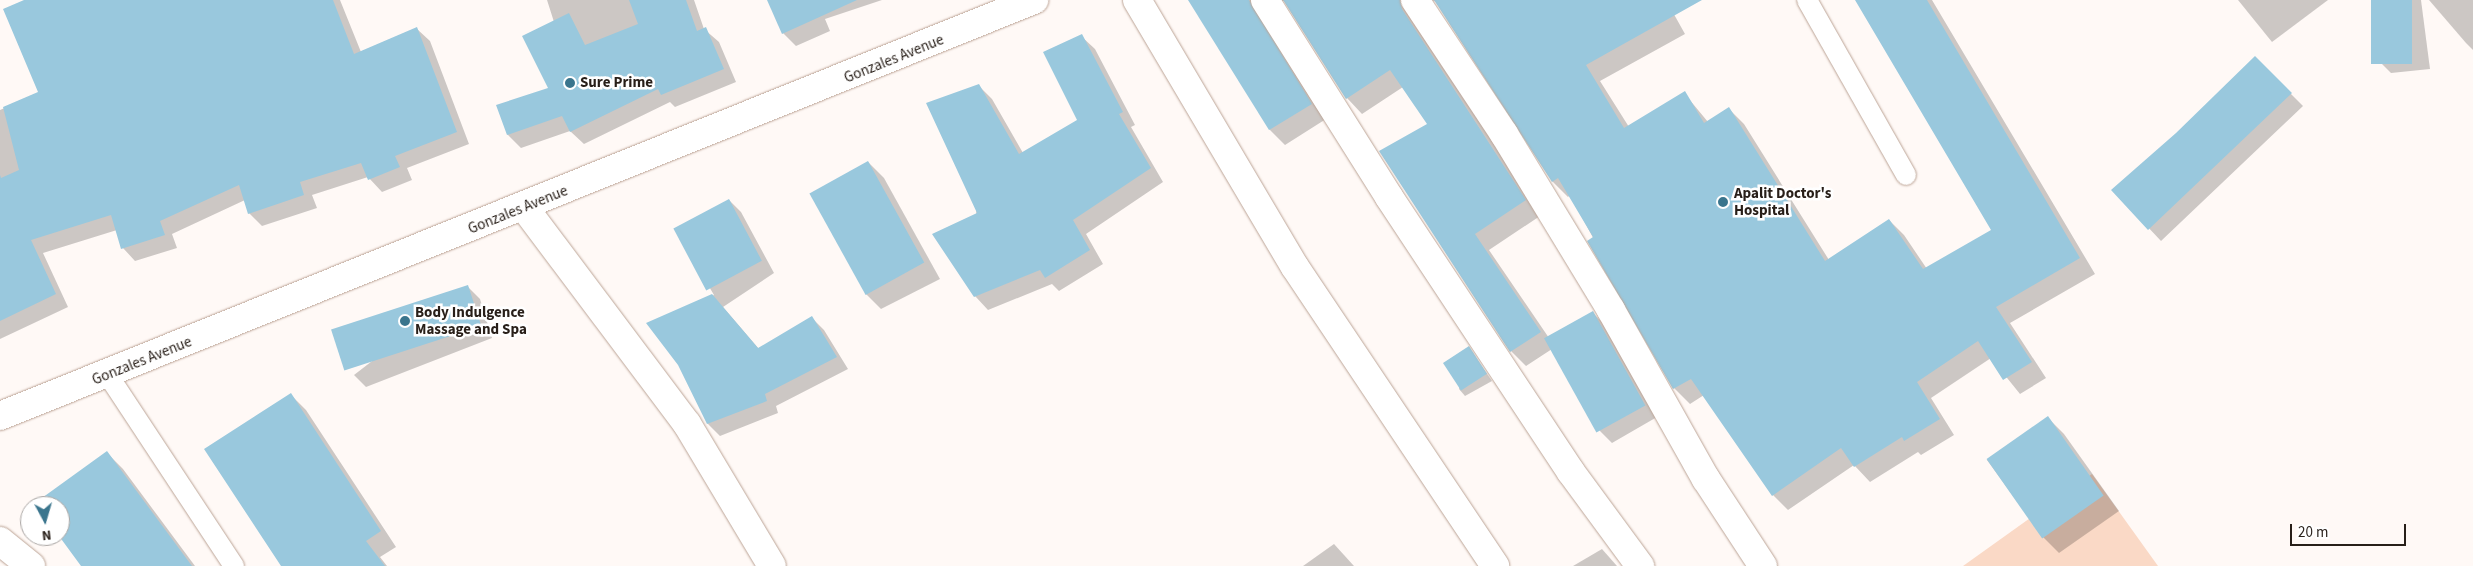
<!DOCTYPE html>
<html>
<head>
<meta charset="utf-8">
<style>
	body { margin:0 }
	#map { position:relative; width:2473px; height:566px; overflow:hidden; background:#fff9f6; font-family:"Source Sans 3",sans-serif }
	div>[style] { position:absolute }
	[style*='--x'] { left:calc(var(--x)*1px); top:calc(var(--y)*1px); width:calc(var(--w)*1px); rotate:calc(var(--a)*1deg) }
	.green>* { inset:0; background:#fad9c6 }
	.shadow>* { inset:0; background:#0003 }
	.building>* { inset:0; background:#99c8dd; transform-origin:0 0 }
	.roads { filter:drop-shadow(0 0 1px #bca496) drop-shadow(0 0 1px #bca496) }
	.service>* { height:20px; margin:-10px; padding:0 10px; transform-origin:10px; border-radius:10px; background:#fff }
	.minor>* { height:28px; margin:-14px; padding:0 14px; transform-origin:14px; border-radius:14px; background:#fff }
	.secondary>* { height:28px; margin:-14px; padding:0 14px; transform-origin:14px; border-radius:14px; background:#fff }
	.dots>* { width:14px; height:14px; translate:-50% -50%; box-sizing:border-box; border:2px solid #fff; border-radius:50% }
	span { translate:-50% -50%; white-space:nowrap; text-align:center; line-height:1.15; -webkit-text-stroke:5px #fff; paint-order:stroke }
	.street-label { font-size:15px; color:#281f19 }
	.poi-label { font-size:15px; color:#281f19; font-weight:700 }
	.left { translate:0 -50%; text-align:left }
	.north { position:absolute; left:20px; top:496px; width:50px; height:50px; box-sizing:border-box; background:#fff; border:1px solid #a9a5a3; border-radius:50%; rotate:174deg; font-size:14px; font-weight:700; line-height:20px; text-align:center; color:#281f19 }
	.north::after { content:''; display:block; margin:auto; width:18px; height:22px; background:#3a758d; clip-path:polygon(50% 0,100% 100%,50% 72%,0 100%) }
	.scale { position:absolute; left:2290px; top:524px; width:116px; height:22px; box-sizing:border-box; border:2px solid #281f19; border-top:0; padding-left:6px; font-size:15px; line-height:18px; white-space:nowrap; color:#281f19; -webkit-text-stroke:4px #fff; paint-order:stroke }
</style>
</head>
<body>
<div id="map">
	<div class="green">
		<i style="clip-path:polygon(2092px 474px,2158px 566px,1963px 566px)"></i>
	</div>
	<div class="shadow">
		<i style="clip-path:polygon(27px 0,340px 0,361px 52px,417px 29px,430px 41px,469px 144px,407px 168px,412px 180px,382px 192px,368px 177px,312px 195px,317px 208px,262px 226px,249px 213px,245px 200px,172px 234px,177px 248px,135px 261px,123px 248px,117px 230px,43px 253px,68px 307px,0 339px,0 110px,40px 93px)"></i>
		<i style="clip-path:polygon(547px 0,694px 0,704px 29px,719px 42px,736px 82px,675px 107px,670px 102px,584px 144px,570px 131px,521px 148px,508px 135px,498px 106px,549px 89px,554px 22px)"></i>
		<i style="clip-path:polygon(768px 0,882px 0,825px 19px,830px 31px,796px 46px,783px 33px)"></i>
		<i style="clip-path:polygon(1189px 0,1428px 0,1417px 25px,1540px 216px,1489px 250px,1549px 338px,1593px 313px,1605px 325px,1657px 417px,1612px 443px,1600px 431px,1552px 349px,1526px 366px,1511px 351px,1429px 125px,1403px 87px,1362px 114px,1347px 98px,1286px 1px,1273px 1px,1326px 119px,1285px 145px,1270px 130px)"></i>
		<i style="clip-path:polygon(1431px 0,1666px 0,1685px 34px,1600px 81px,1629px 127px,1684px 93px,1708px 122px,1729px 109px,1744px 124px,1829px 260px,1889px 220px,1904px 235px,1927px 269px,1993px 230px,1856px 0,1932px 0,2095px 274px,2010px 323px,2046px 378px,2020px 394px,1991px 358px,1931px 398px,1954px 435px,1921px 455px,1918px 452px,1870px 482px,1854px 465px,1788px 510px,1773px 495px,1704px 395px,1690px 404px,1674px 388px,1570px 195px,1568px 197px,1553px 182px,1437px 2px)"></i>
		<i style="clip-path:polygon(2238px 0,2328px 0,2272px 42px)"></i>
		<i style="clip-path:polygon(2372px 0,2421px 0,2430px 69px,2391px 73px,2380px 62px)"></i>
		<i style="clip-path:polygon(2429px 0,2473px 0,2473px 50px,2466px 43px)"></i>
		<i style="clip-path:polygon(1081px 36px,1095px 49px,1135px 125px,1131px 127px,1163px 182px,1086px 234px,1103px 264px,1059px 291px,1052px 284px,988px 310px,975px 296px,978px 85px,992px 99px,1023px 153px,1078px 121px)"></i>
		<i style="clip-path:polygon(2255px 58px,2303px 106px,2161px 241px,2113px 190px,2177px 134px)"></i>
		<i style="clip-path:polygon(868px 162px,884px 178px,940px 279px,881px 309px,865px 293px)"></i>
		<i style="clip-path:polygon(729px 200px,741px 212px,774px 273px,723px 307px,759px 349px,812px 318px,824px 330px,848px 369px,776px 406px,778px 413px,720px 436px,708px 424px,679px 364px,648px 324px,714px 295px,675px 229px)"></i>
		<i style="clip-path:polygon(468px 287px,480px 299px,492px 338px,366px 387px,354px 375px)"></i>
		<i style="clip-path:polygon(1469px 348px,1492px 381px,1465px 396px,1459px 389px)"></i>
		<i style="clip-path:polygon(291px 395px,306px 410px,396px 547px,380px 557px,387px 566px,282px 566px)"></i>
		<i style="clip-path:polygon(2048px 418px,2064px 434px,2119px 511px,2059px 553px,2043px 537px,1987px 460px)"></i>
		<i style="clip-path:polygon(107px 453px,123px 469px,195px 566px,82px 566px,60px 506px,37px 504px)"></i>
		<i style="clip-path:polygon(1334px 544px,1354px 566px,1303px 566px)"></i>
		<i style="clip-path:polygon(1602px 549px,1617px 566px,1573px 566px)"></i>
	</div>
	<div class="building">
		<i style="clip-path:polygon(24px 0,333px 0,354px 54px,417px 27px,457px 132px,395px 156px,400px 167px,368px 180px,361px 163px,300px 182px,304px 195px,248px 214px,239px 185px,160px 221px,165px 235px,121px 249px,111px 215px,31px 240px,56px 294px,0 321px,0 175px,1px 178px,19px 170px,3px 107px,38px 92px,3px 9px)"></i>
		<i style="clip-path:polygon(629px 0,686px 0,697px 31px,706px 27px,724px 69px,661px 95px,658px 89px,570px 132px,562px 116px,507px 135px,496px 105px,548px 88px,522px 36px,569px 13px,585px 45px,638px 24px)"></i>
		<i style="clip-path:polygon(767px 0,857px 0,782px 34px)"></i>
		<i style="clip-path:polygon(1188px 0,1249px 0,1312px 104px,1269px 130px)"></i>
		<i style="clip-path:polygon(1283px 0,1400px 0,1402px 9px,1526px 200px,1475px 234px,1541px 332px,1510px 352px,1379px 151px,1427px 124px,1390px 70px,1346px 99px)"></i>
		<i style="clip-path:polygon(1434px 0,1702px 0,1586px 65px,1624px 128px,1685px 91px,1704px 123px,1729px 107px,1825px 261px,1889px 219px,1923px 269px,1991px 230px,1855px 0,1927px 0,2080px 258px,1996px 307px,2032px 362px,2003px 380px,1978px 341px,1917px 382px,1940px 419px,1904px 441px,1902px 437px,1854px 467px,1841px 448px,1772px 496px,1691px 379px,1673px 389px,1587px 241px,1593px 237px,1558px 178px,1552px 182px)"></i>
		<i style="left:2371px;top:0;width:41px;height:64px"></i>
		<i style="clip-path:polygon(1082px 34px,1123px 112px,1119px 114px,1151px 168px,1073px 220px,1090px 250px,1045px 278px,1040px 270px,974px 297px,932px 234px,977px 213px,926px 103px,979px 84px,1019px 154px,1077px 120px,1043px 52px)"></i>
		<i style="clip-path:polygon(2255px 56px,2292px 93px,2148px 230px,2111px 190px,2176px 133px)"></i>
		<i style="left:868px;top:161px;width:116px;height:67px;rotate:61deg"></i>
		<i style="left:729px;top:199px;width:70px;height:63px;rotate:62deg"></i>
		<i style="left:468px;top:285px;width:43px;height:144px;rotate:72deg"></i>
		<i style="clip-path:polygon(712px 294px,758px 348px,812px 316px,837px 357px,765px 394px,767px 401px,707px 424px,678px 365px,646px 323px)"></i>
		<i style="left:1593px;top:311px;width:108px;height:56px;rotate:61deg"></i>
		<i style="left:1469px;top:346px;width:33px;height:31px;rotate:57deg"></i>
		<i style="clip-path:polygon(291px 393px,381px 531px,366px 541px,385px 566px,281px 566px,204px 449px)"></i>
		<i style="left:2048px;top:416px;width:97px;height:75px;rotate:55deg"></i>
		<i style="clip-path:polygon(107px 451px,192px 566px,81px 566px,59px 536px,60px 506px,35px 503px)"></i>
	</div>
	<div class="roads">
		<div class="service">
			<i style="--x:1807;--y:0;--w:201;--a:60.5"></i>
			<i style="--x:108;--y:375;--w:229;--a:56.6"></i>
		</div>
		<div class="minor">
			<i style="--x:1137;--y:0;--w:310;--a:59.4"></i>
			<i style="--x:1295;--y:267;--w:360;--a:56.2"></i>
			<i style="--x:1265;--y:0;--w:233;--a:57.8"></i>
			<i style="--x:1389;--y:197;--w:330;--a:56.5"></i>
			<i style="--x:1571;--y:472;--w:117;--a:53.7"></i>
			<i style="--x:1415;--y:0;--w:161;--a:56.4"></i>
			<i style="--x:1504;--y:134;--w:206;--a:58.7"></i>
			<i style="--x:1611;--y:310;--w:194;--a:60.7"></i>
			<i style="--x:1706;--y:479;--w:104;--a:56.8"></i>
			<i style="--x:524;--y:207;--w:271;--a:53.1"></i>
			<i style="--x:687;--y:424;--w:165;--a:59.1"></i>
			<i style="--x:0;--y:541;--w:40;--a:39"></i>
		</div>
		<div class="secondary">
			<i style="--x:0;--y:416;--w:1115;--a:-21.92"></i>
		</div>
	</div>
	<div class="dots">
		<i style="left:570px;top:83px;background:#3a758d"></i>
		<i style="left:1723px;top:202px;background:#3a758d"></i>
		<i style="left:405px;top:321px;background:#3a758d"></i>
	</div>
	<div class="street-label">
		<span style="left:894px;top:59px;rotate:-22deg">Gonzales Avenue</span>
		<span style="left:518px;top:210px;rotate:-22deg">Gonzales Avenue</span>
		<span style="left:142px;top:361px;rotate:-22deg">Gonzales Avenue</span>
	</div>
	<div class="poi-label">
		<span class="left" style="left:580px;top:83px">Sure Prime</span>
		<span class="left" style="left:1734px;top:202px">Apalit Doctor's<br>Hospital</span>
		<span class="left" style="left:415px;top:321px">Body Indulgence<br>Massage and Spa</span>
	</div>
	<div class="north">N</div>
	<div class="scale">20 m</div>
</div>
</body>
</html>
